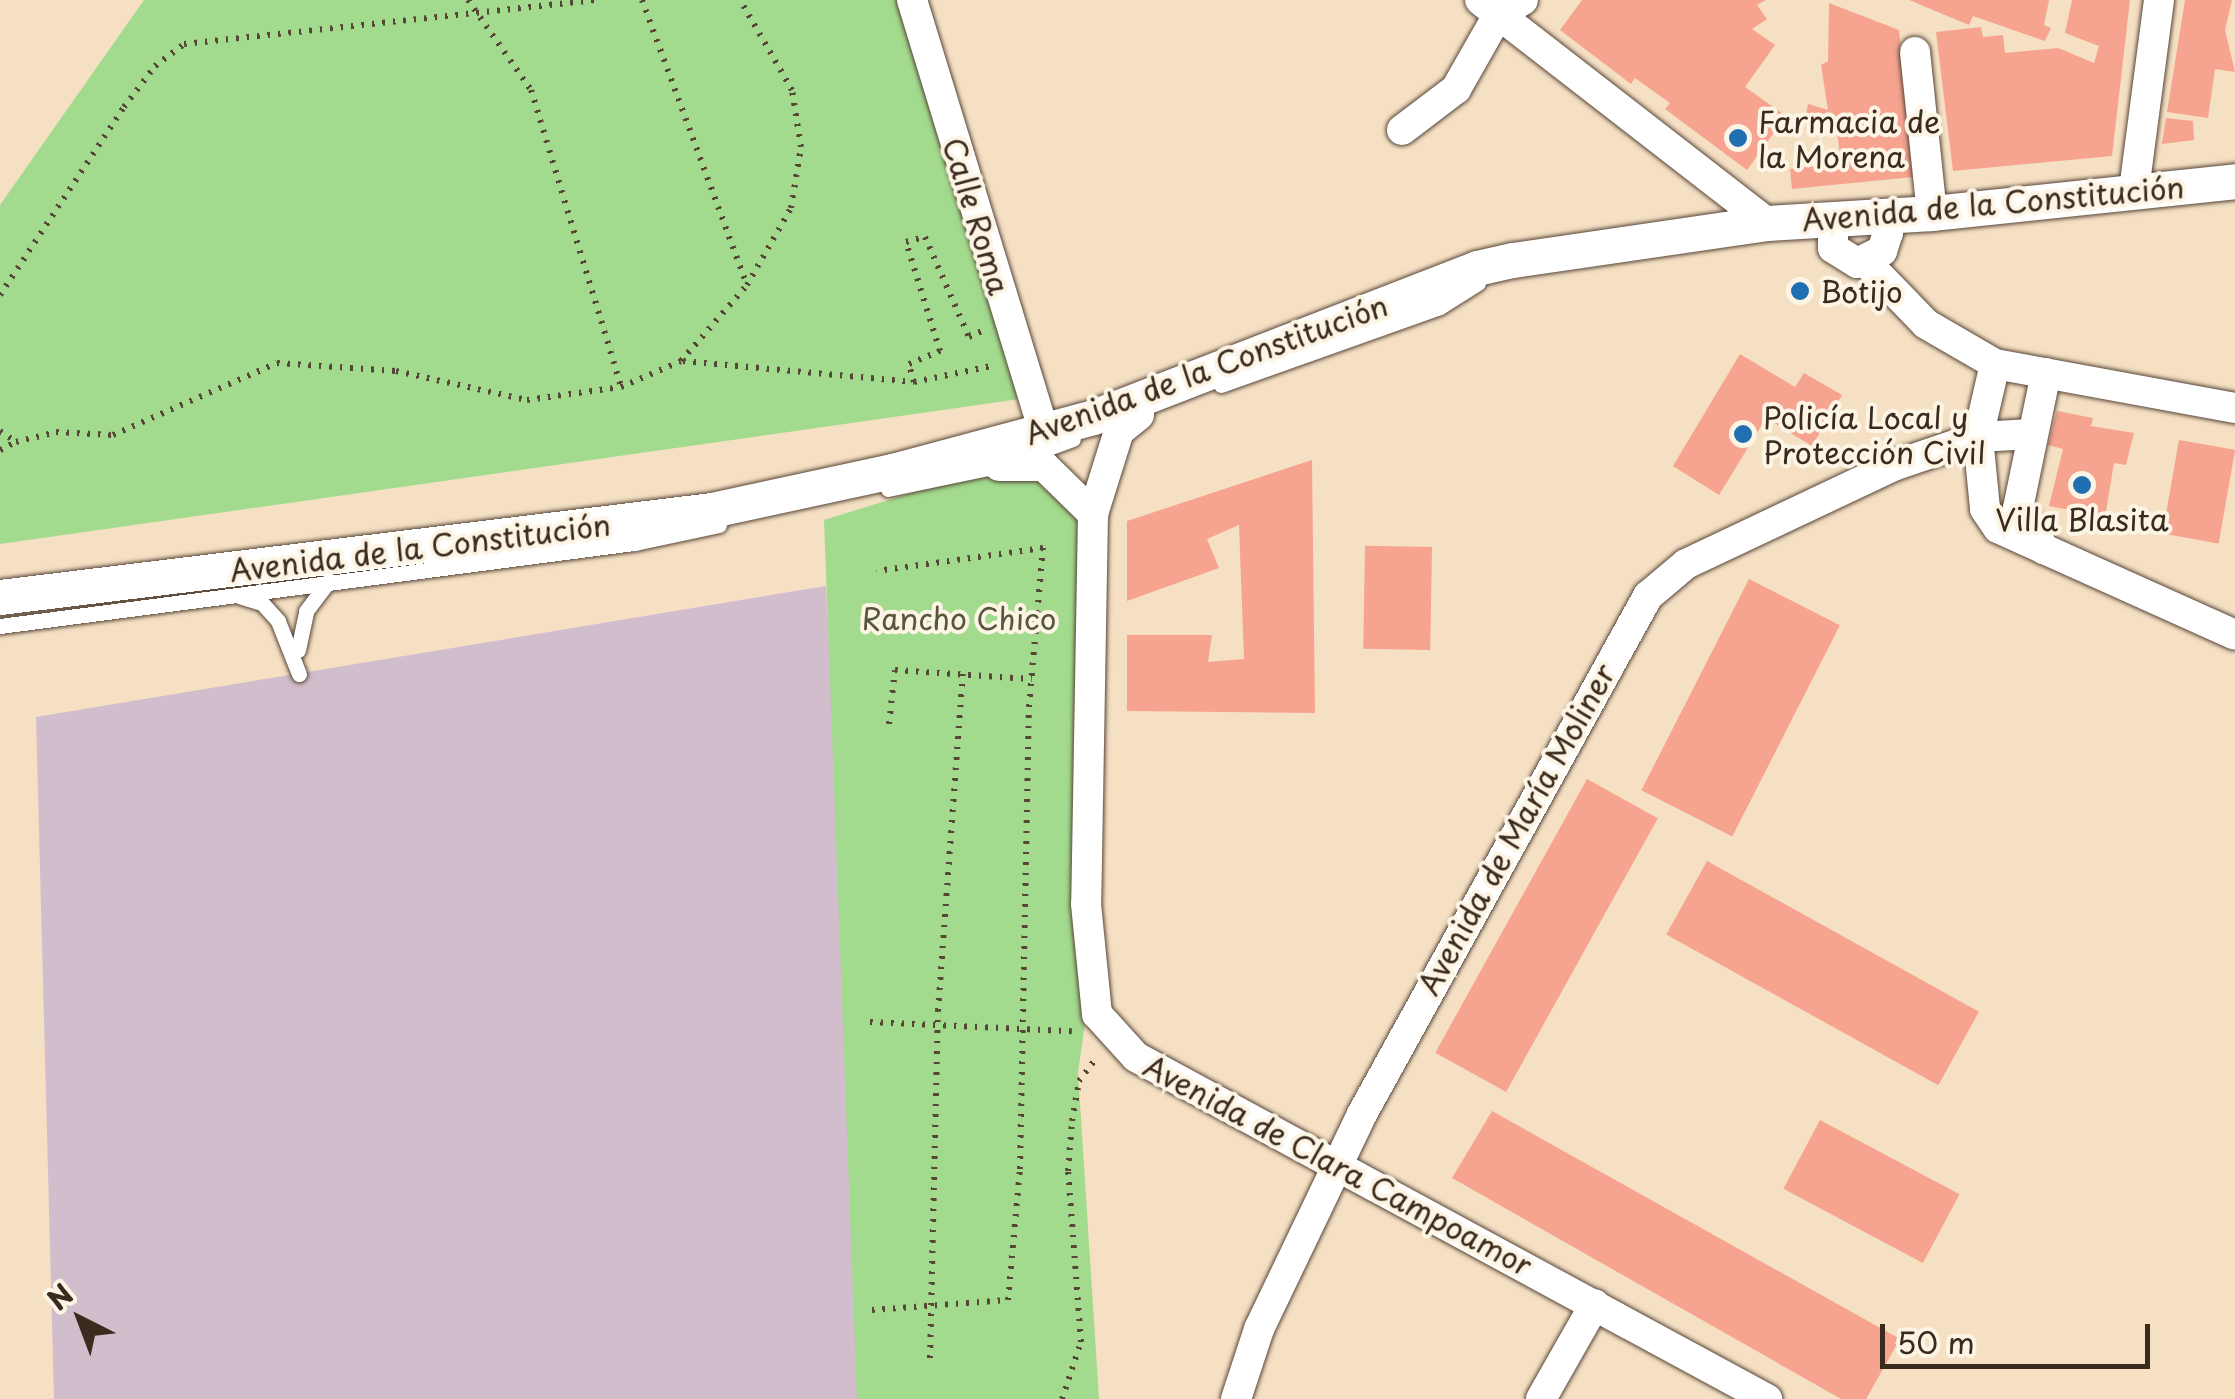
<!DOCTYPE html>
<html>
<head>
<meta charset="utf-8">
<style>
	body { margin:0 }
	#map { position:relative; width:2235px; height:1399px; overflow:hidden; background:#f5e0c4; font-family:"Playpen Sans",sans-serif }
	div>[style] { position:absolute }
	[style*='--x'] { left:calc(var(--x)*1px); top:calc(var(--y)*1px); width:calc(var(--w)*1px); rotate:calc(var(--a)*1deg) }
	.industrial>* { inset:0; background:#d1bdcb }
	.green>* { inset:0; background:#a2db8d }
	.building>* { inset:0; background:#f6a38f; transform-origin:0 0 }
	.path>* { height:6px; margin-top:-3px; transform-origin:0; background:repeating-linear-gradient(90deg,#574537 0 2.5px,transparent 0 10.5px) }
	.roads { filter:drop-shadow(0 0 2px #574537) drop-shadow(0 0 2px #574537) }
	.service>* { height:15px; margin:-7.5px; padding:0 7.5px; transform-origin:7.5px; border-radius:7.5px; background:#fff }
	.minor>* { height:30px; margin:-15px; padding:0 15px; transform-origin:15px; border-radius:15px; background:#fff }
	.tertiary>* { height:35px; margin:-17.5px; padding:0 17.5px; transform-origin:17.5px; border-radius:17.5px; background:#fff }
	.dots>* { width:28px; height:28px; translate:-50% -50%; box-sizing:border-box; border:5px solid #fcf5e5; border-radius:50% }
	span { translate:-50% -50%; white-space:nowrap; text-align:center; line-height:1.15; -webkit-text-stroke:8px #fcf5e5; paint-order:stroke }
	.poi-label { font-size:30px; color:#3b2a1e }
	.left { translate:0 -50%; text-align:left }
	.street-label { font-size:30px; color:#3b2a1e }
	.park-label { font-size:30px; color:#55563a }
	.north { position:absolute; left:30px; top:1269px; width:100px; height:100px; -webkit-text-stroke:8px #fcf5e5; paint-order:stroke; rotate:318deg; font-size:28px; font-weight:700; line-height:40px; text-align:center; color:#3b2a1e }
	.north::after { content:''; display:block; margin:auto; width:35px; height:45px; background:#3b2a1e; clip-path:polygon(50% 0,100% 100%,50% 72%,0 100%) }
	.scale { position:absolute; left:1880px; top:1324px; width:270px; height:45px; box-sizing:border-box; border:5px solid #3b2a1e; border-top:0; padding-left:12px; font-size:30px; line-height:35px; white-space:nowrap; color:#3b2a1e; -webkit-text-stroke:8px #fcf5e5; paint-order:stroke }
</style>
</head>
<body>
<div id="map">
	<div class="industrial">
		<i style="clip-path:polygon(826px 586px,869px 1399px,54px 1399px,36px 717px)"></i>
	</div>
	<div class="green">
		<i style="clip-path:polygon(144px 0,912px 0,1034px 397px,0 544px,0 205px)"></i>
		<i style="clip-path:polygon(999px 466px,1077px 493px,1090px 989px,1078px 1072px,1099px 1399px,857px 1399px,824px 520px)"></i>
	</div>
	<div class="building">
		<i style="clip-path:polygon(1582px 0,1766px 0,1757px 5px,1767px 19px,1752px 29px,1775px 45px,1745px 87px,1786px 116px,1747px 170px,1665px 109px,1670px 103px,1635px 78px,1631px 84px,1560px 30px)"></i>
		<i style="clip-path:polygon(1909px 0,2049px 0,2044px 25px,2051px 28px,2045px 41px,1973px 16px,1969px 25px)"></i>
		<i style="clip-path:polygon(2072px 0,2130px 0,2112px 156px,1953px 171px,1936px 32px,1981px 27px,1983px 37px,2003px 35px,2005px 53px,2058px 48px,2094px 63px,2099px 46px,2065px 33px)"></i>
		<i style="clip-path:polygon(2185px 0,2232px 0,2225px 30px,2235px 72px,2215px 69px,2208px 118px,2167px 112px)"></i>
		<i style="clip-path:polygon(1829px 3px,1899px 30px,1913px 177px,1792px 189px,1790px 169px,1841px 163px,1837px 131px,1804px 123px,1808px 104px,1828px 110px,1821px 65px,1828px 61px)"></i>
		<i style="clip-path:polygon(2166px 118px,2193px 121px,2194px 140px,2162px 144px)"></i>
		<i style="clip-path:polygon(1740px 354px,1795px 387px,1804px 373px,1842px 395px,1812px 446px,1766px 418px,1719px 495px,1673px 466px)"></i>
		<i style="clip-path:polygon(2057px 411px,2093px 418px,2091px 426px,2134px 433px,2126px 465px,2114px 463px,2103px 529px,2076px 522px,2080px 512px,2049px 506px,2063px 449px,2048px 445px)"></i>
		<i style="left:2179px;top:440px;width:57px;height:95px;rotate:10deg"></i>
		<i style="clip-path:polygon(1312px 460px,1315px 713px,1127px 711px,1127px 635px,1212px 635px,1208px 662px,1244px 659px,1239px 525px,1207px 539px,1219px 568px,1127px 601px,1127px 521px)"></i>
		<i style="left:1432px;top:547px;width:103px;height:67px;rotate:91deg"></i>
		<i style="left:1749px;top:579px;width:102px;height:237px;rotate:27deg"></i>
		<i style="left:1587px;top:779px;width:81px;height:313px;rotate:29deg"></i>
		<i style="left:1707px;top:861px;width:311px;height:84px;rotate:29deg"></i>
		<i style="clip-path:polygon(1492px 1111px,1900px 1339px,1866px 1399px,1841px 1399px,1452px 1178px)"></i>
		<i style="left:1820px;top:1120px;width:158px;height:78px;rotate:28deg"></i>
	</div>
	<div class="path">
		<i style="--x:468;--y:0;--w:110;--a:55"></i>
		<i style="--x:531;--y:90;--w:310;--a:73.1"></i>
		<i style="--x:642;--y:0;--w:304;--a:69.8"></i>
		<i style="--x:0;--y:295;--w:225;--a:-56.6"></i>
		<i style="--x:124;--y:107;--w:51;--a:-52.9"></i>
		<i style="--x:155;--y:66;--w:36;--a:-37"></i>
		<i style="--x:184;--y:44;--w:416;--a:-6.1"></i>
		<i style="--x:683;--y:361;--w:232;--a:5.2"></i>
		<i style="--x:914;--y:382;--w:19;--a:-106"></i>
		<i style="--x:909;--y:364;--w:34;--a:-23"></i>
		<i style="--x:940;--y:351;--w:114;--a:-107.3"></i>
		<i style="--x:906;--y:242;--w:20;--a:-15"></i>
		<i style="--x:925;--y:237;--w:109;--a:66.3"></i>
		<i style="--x:969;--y:337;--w:17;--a:-25"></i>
		<i style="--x:914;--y:382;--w:79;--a:-11.7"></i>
		<i style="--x:0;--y:431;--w:19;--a:35"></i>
		<i style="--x:16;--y:442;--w:41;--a:-14"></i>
		<i style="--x:56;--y:432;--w:57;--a:3"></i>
		<i style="--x:113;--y:435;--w:179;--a:-23.7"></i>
		<i style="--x:277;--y:363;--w:119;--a:3.8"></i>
		<i style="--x:396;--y:371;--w:134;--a:12.5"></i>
		<i style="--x:527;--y:400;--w:95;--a:-7.9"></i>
		<i style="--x:621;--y:387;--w:65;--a:-23.4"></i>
		<i style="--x:681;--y:361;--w:101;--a:-49"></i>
		<i style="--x:747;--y:285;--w:89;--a:-60.3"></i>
		<i style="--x:791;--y:208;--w:62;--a:-80.7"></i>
		<i style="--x:801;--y:147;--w:58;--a:-99"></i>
		<i style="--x:792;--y:90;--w:104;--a:-120"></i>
		<i style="--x:0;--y:450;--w:18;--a:-27"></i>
		<i style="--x:889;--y:724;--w:54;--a:-83.7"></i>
		<i style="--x:895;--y:670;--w:137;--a:3.8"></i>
		<i style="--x:870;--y:1022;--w:202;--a:2.6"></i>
		<i style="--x:872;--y:1310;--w:136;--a:-4.2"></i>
		<i style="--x:1008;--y:1300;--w:132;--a:-84.8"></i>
		<i style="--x:1020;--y:1169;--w:462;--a:-88.9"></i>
		<i style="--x:1029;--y:707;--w:160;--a:-85"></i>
		<i style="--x:1043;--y:548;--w:168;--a:172.1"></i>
		<i style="--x:930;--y:1358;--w:347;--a:-88.7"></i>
		<i style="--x:938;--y:1011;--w:338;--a:-85.8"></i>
		<i style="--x:1062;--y:1399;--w:60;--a:-71.6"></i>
		<i style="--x:1081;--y:1342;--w:171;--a:-94.3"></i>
		<i style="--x:1068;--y:1171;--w:50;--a:-85.4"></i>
		<i style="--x:1072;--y:1121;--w:41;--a:-80.1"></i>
		<i style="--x:1079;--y:1081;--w:26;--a:-53"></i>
	</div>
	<div class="roads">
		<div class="service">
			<i style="--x:1221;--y:385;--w:232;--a:-19.6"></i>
			<i style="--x:1440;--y:307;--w:45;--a:-32.3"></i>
			<i style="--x:1024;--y:457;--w:52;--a:-20.2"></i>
			<i style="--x:888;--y:489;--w:116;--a:-11.9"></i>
			<i style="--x:239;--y:596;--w:24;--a:17"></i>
			<i style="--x:262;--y:603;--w:24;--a:48"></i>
			<i style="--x:278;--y:621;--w:57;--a:68.4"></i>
			<i style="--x:0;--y:626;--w:639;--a:-7.46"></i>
			<i style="--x:634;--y:543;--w:87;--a:-12"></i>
			<i style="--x:298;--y:650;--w:40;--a:-78"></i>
			<i style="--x:306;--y:611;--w:38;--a:-53"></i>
		</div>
		<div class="minor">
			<i style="--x:912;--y:0;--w:452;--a:73"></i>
			<i style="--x:1480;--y:0;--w:363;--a:37.8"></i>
			<i style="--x:1915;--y:52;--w:162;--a:84"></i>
			<i style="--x:1402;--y:130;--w:68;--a:-37.2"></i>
			<i style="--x:1456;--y:89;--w:85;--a:-60.4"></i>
			<i style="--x:1498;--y:15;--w:29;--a:-31"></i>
			<i style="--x:2134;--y:190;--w:192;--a:-82.5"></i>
			<i style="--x:1833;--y:220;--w:28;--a:90"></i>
			<i style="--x:1833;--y:248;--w:28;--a:32"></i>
			<i style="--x:1857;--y:263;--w:28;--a:-26"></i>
			<i style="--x:1882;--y:251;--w:19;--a:-72"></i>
			<i style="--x:1888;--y:233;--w:18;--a:-109"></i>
			<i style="--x:1866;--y:262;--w:86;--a:45.9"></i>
			<i style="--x:1926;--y:324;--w:80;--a:30.1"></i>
			<i style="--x:1995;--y:364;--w:244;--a:10.4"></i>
			<i style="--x:1995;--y:364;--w:75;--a:103.1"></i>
			<i style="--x:1978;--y:437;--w:72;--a:84.4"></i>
			<i style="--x:1985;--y:509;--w:23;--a:56"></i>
			<i style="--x:1998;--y:528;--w:51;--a:24.5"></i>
			<i style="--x:2046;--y:373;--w:138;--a:101.7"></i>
			<i style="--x:2018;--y:508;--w:49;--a:57.6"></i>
			<i style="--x:2044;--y:549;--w:209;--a:24.2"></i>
			<i style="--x:1139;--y:415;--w:26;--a:141"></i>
			<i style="--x:1119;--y:431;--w:87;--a:107.4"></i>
			<i style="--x:1093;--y:514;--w:390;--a:91"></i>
			<i style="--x:1086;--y:904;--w:111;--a:84.3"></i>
			<i style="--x:1097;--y:1014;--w:58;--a:47.8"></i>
			<i style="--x:1136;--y:1057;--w:718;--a:28.46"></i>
			<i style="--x:999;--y:466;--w:45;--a:0"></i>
			<i style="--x:1044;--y:466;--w:69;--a:44.4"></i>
			<i style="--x:1236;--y:1399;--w:74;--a:-71.8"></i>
			<i style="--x:1259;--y:1329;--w:238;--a:-64.4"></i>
			<i style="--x:1362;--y:1114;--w:592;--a:-61.1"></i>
			<i style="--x:1648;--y:596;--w:50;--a:-40.1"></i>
			<i style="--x:1686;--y:564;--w:229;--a:-25.3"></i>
			<i style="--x:1893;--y:466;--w:90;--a:-18.8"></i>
			<i style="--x:1978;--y:437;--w:54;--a:-3.2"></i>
			<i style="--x:1541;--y:1399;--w:109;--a:-60.4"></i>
		</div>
		<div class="tertiary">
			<i style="--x:0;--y:597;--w:717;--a:-6.97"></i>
			<i style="--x:712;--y:510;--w:184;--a:-12.2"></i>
			<i style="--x:892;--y:471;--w:208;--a:-15"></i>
			<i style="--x:1093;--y:417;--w:412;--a:-21.2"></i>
			<i style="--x:1477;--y:268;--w:37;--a:-13"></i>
			<i style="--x:1513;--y:260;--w:257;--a:-8.3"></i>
			<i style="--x:1767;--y:223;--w:165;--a:-3.5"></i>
			<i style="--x:1932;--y:213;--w:305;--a:-6"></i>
		</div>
	</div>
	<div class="dots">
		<i style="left:1738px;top:138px;background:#1f6fb2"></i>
		<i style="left:1800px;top:291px;background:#1f6fb2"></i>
		<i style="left:1743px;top:434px;background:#1f6fb2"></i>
		<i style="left:2082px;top:485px;background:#1f6fb2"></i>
	</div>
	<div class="poi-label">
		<span class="left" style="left:1758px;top:138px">Farmacia de<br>la Morena</span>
		<span class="left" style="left:1820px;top:291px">Botijo</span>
		<span class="left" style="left:1763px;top:434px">Policía Local y<br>Protección Civil</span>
		<span style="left:2082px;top:519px">Villa Blasita</span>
	</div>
	<div class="street-label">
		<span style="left:1993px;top:203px;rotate:-5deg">Avenida de la Constitución</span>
		<span style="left:977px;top:216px;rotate:73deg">Calle Roma</span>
		<span style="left:1206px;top:369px;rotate:-20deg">Avenida de la Constitución</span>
		<span style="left:420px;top:547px;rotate:-7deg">Avenida de la Constitución</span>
		<span style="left:1516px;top:829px;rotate:-61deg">Avenida de María Moliner</span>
		<span style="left:1338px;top:1165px;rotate:28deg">Avenida de Clara Campoamor</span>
	</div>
	<div class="park-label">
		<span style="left:959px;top:618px">Rancho Chico</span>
	</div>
	<div class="north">N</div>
	<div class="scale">50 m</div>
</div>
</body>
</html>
